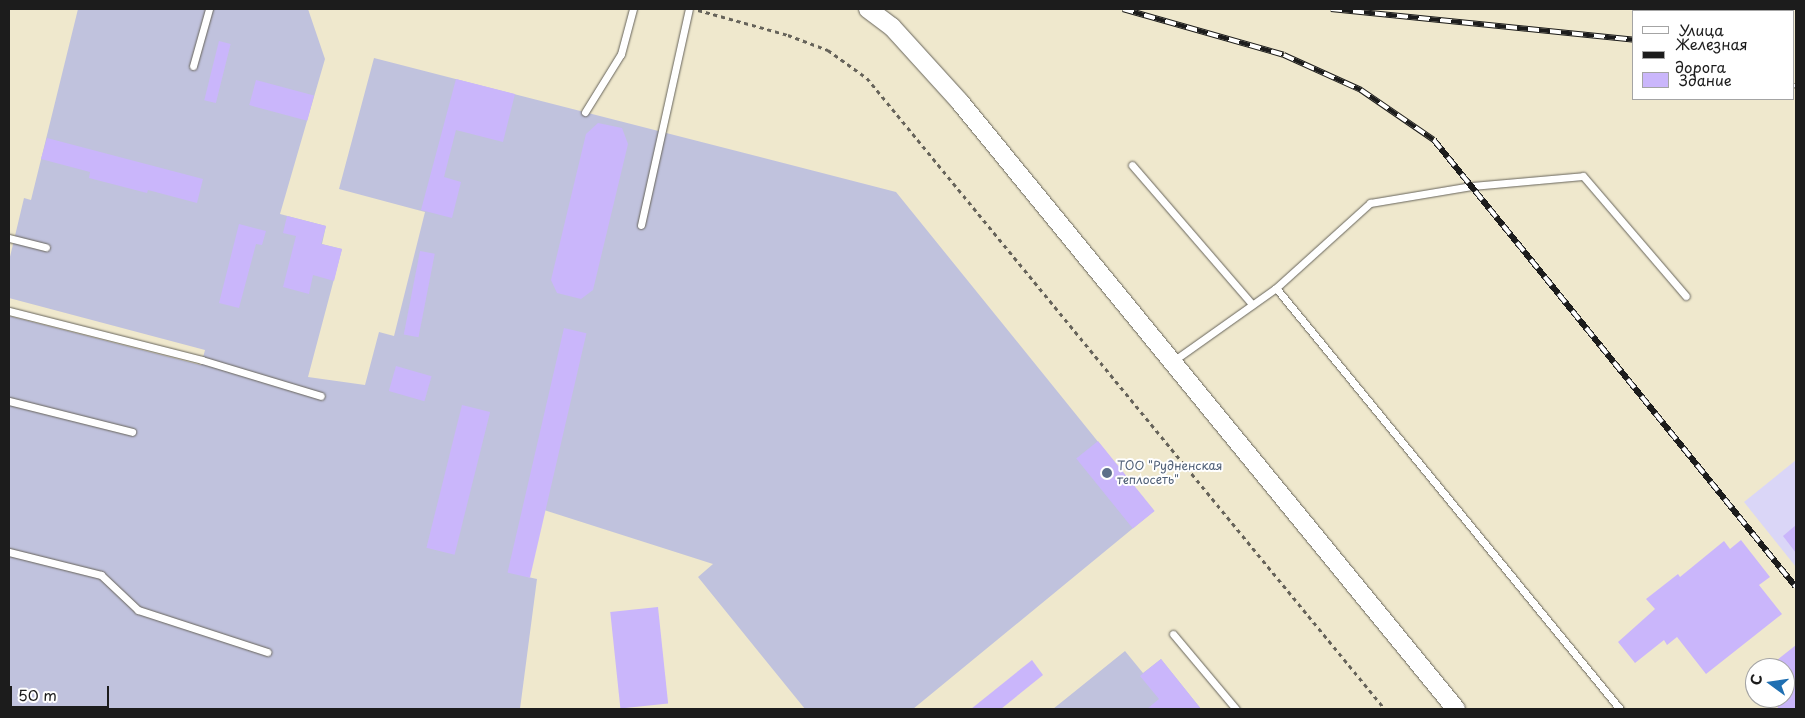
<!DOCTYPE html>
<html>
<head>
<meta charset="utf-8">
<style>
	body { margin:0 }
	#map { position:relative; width:1805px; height:718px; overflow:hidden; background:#efe8cd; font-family:"Playpen Sans",sans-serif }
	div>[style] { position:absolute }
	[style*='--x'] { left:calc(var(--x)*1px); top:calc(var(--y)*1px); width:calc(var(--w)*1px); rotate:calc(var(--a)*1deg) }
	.built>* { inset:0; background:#dad6f7 }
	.industrial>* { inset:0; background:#c0c2dd }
	.building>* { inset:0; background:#cab6fb; transform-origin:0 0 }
	.path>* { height:2.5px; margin-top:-1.25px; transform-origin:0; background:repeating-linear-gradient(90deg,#66635a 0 4px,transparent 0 8px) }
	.roads { filter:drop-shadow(0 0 1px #66635a) drop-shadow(0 0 1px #66635a) }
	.service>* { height:7px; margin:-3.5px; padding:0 3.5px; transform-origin:3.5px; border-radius:3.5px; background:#fff }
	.tertiary>* { height:18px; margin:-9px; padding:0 9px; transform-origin:9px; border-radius:9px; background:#fff }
	.rail>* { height:5.5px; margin-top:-2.75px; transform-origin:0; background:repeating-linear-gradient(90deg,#fff 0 11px,#1c1c1c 0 22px); box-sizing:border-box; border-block:1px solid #1c1c1c }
	.dots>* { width:14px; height:14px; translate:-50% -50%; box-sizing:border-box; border:2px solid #fff; border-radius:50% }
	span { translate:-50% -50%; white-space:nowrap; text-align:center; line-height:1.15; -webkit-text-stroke:4px #fff; paint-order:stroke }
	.service-label { font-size:12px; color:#4e5e75 }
	.left { translate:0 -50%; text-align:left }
	.frame { position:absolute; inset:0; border:10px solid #1c1c1c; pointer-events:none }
	.legend { position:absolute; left:1632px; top:10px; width:162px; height:90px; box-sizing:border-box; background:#fff; border:1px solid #a4a4a4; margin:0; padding:6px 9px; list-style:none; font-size:15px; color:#1c1c1c }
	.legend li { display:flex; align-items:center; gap:10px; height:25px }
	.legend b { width:25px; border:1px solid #a4a4a4 }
	.north { position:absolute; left:1745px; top:658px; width:50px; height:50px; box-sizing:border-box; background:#fff; border:1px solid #a4a4a4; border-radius:50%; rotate:284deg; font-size:14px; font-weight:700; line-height:20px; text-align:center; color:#1c1c1c }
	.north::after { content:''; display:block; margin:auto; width:18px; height:22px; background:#1f6fb2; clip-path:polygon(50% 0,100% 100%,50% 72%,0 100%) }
	.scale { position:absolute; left:10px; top:686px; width:99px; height:22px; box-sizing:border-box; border:2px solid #1c1c1c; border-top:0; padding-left:6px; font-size:15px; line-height:18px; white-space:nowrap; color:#1c1c1c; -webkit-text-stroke:4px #fff; paint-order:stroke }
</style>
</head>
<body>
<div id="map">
	<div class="built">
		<i style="clip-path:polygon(1796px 460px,1796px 567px,1744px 502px)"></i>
	</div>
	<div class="industrial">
		<i style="clip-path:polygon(78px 9px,308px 9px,325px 59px,280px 214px,326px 226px,322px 244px,342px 249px,308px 377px,365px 385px,379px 332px,394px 336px,425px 212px,339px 189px,374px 58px,896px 192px,1154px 511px,913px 709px,805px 709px,698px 577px,713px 564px,544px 510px,528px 577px,537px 579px,520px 709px,9px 709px,9px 316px,201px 365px,205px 350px,9px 298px,9px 261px,24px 198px,31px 200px)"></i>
		<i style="clip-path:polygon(1125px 651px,1143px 673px,1161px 659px,1201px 709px,1053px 709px)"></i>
	</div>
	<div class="building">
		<i style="left:219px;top:41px;width:12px;height:61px;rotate:14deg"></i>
		<i style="clip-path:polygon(456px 79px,515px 94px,503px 142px,456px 130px,444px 177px,461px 182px,452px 218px,421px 210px)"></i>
		<i style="left:256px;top:80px;width:60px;height:26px;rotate:15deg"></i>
		<i style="clip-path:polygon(598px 123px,622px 128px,628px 144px,593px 290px,581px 299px,557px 293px,551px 280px,586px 134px)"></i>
		<i style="clip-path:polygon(47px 138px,203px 179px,197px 203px,148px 190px,147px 193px,89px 178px,90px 172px,41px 159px)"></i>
		<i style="clip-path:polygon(287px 216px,326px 226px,321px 244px,342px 249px,334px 281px,313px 275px,309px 294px,283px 287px,296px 236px,283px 233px)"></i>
		<i style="clip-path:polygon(239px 224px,266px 231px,262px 245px,256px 244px,239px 308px,219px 303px)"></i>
		<i style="left:420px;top:251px;width:15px;height:85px;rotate:11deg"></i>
		<i style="left:564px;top:328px;width:23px;height:251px;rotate:13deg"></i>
		<i style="left:396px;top:366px;width:37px;height:26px;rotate:16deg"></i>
		<i style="left:462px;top:405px;width:29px;height:147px;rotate:14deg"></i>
		<i style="left:1098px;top:441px;width:90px;height:28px;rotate:51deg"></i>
		<i style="clip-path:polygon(1796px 525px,1796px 553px,1783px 536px)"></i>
		<i style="clip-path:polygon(1741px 540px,1770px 577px,1759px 585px,1782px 614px,1706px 674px,1677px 637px,1667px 645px,1664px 640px,1635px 663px,1618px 642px,1655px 609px,1646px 599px,1678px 574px,1680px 577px,1724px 541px,1730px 549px)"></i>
		<i style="left:658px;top:607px;width:97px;height:48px;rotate:84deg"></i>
		<i style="clip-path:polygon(1796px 645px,1796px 709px,1779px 709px,1770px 698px,1785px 698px,1785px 668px,1767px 668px)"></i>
		<i style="clip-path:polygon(1161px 659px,1201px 709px,1147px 709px,1159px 699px,1140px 676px)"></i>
		<i style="clip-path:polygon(1032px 660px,1043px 675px,1001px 709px,971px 709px)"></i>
	</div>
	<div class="path">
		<i style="--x:698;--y:10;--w:93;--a:15.5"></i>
		<i style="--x:788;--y:35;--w:43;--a:20.6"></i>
		<i style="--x:828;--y:50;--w:48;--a:35.7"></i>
		<i style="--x:867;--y:78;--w:816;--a:50.62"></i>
	</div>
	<div class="roads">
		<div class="service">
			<i style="--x:193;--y:66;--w:59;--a:-74.3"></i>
			<i style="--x:585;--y:112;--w:68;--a:-58.2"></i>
			<i style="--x:621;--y:54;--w:47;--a:-75.1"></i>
			<i style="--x:1132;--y:165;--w:184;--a:49.2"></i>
			<i style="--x:641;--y:225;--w:221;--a:-77.5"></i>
			<i style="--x:9;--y:238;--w:38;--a:14"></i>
			<i style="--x:1276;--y:288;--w:544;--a:50.75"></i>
			<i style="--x:9;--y:311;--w:199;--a:14.2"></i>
			<i style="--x:202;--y:360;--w:124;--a:16.8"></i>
			<i style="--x:1173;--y:361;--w:126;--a:-35.3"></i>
			<i style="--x:1276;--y:288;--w:127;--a:-42.1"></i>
			<i style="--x:1370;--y:203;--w:103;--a:-9.5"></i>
			<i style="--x:1472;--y:186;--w:111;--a:-5.1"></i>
			<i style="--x:1583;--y:176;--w:158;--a:49.4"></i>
			<i style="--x:9;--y:401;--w:127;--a:14.1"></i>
			<i style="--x:9;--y:552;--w:95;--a:14"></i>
			<i style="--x:101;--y:575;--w:51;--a:43.4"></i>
			<i style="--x:138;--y:610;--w:136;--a:18"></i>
			<i style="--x:1173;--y:634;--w:98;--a:50"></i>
		</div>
		<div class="tertiary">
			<i style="--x:868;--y:9;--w:30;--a:37"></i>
			<i style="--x:892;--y:27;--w:101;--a:47.8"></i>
			<i style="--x:960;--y:102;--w:784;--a:50.75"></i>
		</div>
	</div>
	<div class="rail">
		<i style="--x:1123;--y:9;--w:167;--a:15.9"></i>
		<i style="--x:1284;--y:55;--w:85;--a:24.4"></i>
		<i style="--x:1361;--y:90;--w:88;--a:34.4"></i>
		<i style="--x:1434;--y:140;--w:575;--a:51"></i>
		<i style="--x:1331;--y:9;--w:305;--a:5.8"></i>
		<i style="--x:1794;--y:85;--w:2;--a:27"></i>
	</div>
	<div class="dots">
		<i style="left:1107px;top:473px;background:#5c6f8a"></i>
	</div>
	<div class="service-label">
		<span class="left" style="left:1117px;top:473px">ТОО "Рудненская<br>теплосеть"</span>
	</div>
	<div class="frame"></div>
	<ul class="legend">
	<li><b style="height:6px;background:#fff"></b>Улица</li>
	<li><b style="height:6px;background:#1c1c1c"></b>Железная дорога</li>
	<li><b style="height:14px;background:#cab6fb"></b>Здание</li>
	</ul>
	<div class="north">С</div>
	<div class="scale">50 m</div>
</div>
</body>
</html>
